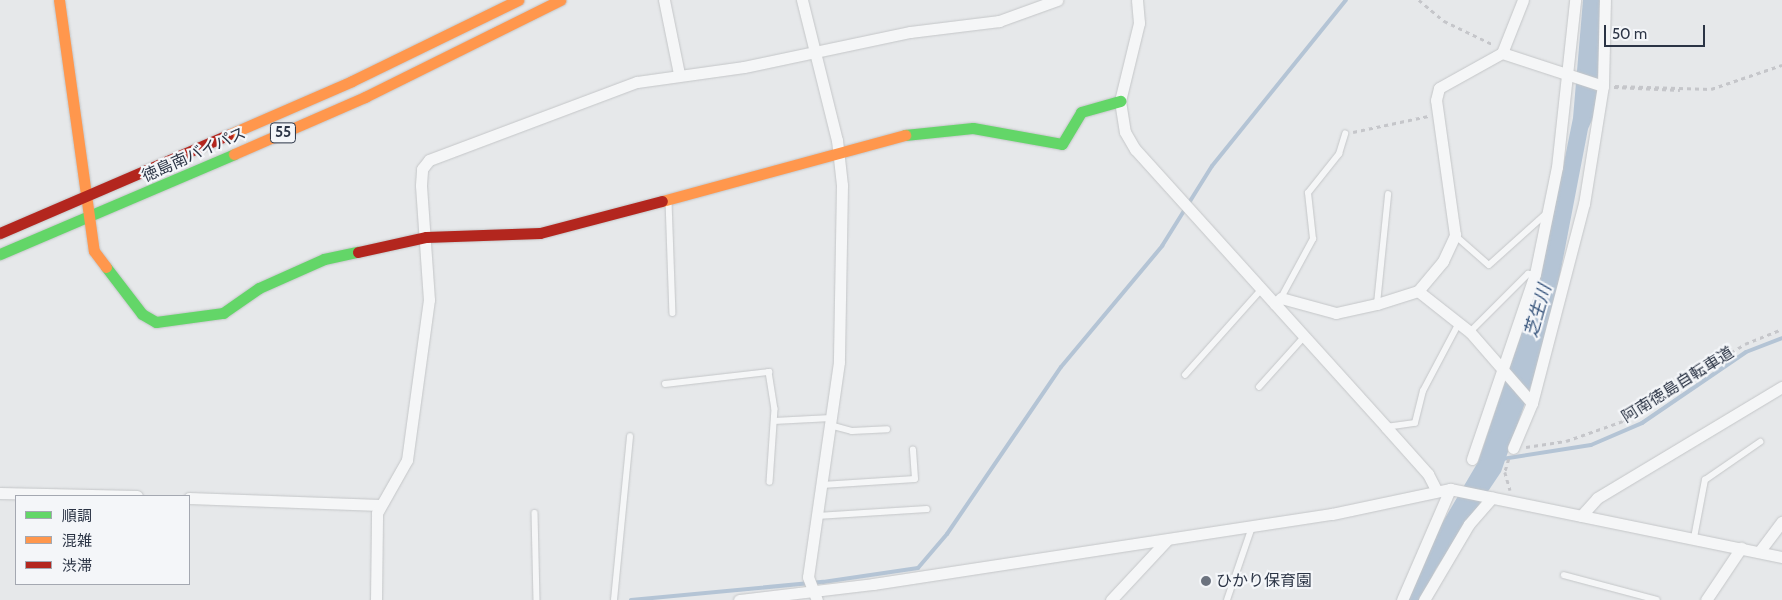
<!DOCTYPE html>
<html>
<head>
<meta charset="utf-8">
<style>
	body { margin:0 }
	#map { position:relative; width:1782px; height:600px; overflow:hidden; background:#e6e8ea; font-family:Cabin,"Noto Sans JP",sans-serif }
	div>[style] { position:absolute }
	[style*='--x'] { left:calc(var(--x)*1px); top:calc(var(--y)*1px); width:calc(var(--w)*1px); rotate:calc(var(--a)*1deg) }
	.water>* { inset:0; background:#b4c4d5 }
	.stream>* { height:4px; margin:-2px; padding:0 2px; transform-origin:2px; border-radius:2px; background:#b4c4d5 }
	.path>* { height:2.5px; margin-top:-1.25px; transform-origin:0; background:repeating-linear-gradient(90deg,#c5c6ca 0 4px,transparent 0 8px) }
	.roads { filter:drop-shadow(0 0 1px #c4c6c8) drop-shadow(0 0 1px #c4c6c8) }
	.lane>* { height:5.5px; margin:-2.75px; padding:0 2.75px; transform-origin:2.75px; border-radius:2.75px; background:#f5f6f7 }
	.street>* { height:11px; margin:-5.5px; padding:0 5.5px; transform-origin:5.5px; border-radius:5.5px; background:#f5f6f7 }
	.fast>* { height:11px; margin:-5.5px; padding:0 5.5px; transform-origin:5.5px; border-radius:5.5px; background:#63d668 }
	.slow>* { height:11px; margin:-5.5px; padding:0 5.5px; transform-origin:5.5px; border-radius:5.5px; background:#ff974d }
	.jam>* { height:11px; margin:-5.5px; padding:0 5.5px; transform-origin:5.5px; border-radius:5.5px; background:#b3261e }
	.dots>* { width:14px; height:14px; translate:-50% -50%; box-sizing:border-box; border:2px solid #f4f6f9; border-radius:50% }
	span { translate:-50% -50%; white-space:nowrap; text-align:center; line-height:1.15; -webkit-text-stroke:4.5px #f4f6f9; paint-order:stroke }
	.shield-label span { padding:1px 4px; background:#f4f6f9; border:1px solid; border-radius:4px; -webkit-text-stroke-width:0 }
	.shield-label { font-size:15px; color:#2b3445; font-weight:700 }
	.street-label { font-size:16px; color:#2b3445 }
	.poi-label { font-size:16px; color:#2b3445 }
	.left { translate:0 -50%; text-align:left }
	.water-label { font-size:18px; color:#34527a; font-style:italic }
	.legend { position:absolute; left:15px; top:495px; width:175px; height:90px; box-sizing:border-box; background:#f4f6f9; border:1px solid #a4a8b1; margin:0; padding:6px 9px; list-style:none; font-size:15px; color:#2b3445 }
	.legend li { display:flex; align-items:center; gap:10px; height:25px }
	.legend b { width:25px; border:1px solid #a4a8b1 }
	.scale { position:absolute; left:1604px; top:25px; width:101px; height:22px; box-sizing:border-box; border:2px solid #2b3445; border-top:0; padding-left:6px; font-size:15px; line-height:18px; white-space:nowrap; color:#2b3445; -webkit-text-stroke:4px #f4f6f9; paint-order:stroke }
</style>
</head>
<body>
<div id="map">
	<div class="water">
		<i style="clip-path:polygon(1583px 0,1602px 0,1596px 111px,1588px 129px,1548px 337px,1501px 472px,1436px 569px,1421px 600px,1408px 600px,1438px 530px,1478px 462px,1541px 275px,1573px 118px)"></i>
	</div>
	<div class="stream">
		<i style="--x:1502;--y:459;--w:90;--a:-8.9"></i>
		<i style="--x:1591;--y:445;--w:56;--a:-23.3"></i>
		<i style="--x:1642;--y:423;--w:126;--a:-34.3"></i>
		<i style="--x:1746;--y:352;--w:39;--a:-21"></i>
		<i style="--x:631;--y:600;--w:193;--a:-5.4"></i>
		<i style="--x:823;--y:582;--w:96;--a:-8.4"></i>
		<i style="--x:918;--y:568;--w:45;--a:-49.5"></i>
		<i style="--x:947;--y:534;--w:202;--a:-55.7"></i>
		<i style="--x:1061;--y:367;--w:158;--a:-50.1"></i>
		<i style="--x:1162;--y:246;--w:94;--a:-58"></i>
		<i style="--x:1212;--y:166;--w:213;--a:-51.1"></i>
	</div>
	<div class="path">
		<i style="--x:1419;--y:0;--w:33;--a:40"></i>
		<i style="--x:1444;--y:21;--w:55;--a:25.6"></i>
		<i style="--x:1615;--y:86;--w:96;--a:1.8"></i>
		<i style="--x:1711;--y:89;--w:75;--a:-18.7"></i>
		<i style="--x:1614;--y:87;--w:66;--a:2.6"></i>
		<i style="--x:1353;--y:132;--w:77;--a:-12"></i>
		<i style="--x:1526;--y:447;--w:40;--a:-8.5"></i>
		<i style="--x:1566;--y:441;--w:60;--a:-19.3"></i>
		<i style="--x:1623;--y:421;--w:144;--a:-32.3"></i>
		<i style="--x:1745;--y:344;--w:40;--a:-22"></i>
		<i style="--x:1509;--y:459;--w:14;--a:107"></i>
		<i style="--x:1505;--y:472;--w:19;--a:74"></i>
	</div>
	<div class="roads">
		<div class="lane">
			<i style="--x:669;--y:201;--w:112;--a:88"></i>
			<i style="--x:1455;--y:235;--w:45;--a:41.4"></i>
			<i style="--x:1489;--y:265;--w:78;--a:-41.9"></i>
			<i style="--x:1281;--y:298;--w:67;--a:-61.5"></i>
			<i style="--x:1313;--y:239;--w:46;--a:-96.2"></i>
			<i style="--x:1308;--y:193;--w:50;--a:-51.5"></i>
			<i style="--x:1339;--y:154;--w:21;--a:-73"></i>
			<i style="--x:1377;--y:304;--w:110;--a:-84.2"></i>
			<i style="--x:1470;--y:332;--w:82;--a:-45"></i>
			<i style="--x:1528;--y:274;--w:6;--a:0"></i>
			<i style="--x:1185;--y:375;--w:114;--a:-48.2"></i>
			<i style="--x:665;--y:384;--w:105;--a:-6.6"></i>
			<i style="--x:769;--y:372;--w:37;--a:81"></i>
			<i style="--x:775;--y:409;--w:73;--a:93.9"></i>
			<i style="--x:1259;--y:387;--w:67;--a:-48"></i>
			<i style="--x:774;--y:421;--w:57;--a:-3"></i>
			<i style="--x:830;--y:425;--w:23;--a:15"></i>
			<i style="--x:852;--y:431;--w:35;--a:-3"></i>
			<i style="--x:1386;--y:427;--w:29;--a:-8"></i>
			<i style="--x:1415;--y:423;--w:33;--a:-76"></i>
			<i style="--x:1423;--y:391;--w:77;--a:-62.1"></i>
			<i style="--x:822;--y:485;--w:93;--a:-3.7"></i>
			<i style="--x:915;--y:479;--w:29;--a:-94"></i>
			<i style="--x:535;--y:513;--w:87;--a:88.7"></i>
			<i style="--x:817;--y:516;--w:110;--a:-3.6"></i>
			<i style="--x:1694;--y:538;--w:59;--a:-79.3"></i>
			<i style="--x:1705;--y:480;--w:67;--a:-34.6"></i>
			<i style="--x:1564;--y:575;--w:96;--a:15"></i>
			<i style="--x:614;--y:600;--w:164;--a:-84.4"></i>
			<i style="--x:1227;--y:600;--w:77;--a:-71.1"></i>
		</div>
		<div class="street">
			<i style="--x:664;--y:0;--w:76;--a:78.5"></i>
			<i style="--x:802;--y:0;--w:144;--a:76"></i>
			<i style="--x:837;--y:140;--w:45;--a:83.7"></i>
			<i style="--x:842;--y:185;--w:177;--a:91"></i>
			<i style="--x:839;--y:362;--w:217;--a:98.2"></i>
			<i style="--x:808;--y:577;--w:25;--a:69"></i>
			<i style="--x:1137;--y:0;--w:23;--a:85"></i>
			<i style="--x:1139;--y:23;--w:80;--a:103.7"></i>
			<i style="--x:1120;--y:101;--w:31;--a:81"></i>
			<i style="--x:1125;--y:132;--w:20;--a:60"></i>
			<i style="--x:1135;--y:149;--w:375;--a:47.9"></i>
			<i style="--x:1386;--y:427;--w:63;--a:48.2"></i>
			<i style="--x:1428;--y:474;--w:18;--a:63"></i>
			<i style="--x:1603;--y:86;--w:86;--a:-88.7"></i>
			<i style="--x:1418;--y:291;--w:66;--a:38.3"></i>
			<i style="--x:1470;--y:332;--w:94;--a:48.9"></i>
			<i style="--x:1532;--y:403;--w:206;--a:-75.4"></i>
			<i style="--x:1584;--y:204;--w:120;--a:-80.9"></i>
			<i style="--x:1603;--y:86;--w:106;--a:-161.9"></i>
			<i style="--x:1275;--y:304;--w:8;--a:-45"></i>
			<i style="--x:1281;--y:298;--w:57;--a:15.3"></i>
			<i style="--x:1336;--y:313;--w:42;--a:-12.4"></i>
			<i style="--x:1377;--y:304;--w:43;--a:-17.6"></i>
			<i style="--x:1418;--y:291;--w:39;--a:-50"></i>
			<i style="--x:1443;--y:261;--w:29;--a:-65"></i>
			<i style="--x:1455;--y:235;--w:136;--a:-98"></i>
			<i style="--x:1436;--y:100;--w:12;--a:-76"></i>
			<i style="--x:1439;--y:88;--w:72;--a:-29.1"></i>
			<i style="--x:1502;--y:53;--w:57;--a:-68.4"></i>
			<i style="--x:1513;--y:448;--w:49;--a:-67.1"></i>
			<i style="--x:1472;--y:459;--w:195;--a:-71.2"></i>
			<i style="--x:1535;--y:274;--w:109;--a:-78.4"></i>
			<i style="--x:1557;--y:167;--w:168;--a:-83.8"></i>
			<i style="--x:0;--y:493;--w:137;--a:1.3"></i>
			<i style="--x:189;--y:498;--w:191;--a:2.1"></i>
			<i style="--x:1581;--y:516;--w:24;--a:-48"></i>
			<i style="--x:1597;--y:498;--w:216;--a:-31"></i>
			<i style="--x:1759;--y:552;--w:38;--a:-53"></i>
			<i style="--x:376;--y:600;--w:87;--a:-89.3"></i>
			<i style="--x:377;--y:513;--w:61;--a:-60.5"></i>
			<i style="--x:407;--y:460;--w:162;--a:-82.2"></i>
			<i style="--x:429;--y:300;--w:115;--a:-94"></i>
			<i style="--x:421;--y:185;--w:16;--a:-86"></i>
			<i style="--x:422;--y:169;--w:11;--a:-52"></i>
			<i style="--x:429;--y:160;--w:222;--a:-20.6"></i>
			<i style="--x:637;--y:82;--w:108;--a:-8"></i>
			<i style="--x:744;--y:67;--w:170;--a:-11.9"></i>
			<i style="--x:910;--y:32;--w:90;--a:-7"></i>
			<i style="--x:999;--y:21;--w:62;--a:-19.9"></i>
			<i style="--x:739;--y:600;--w:135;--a:-6.8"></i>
			<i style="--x:873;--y:584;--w:464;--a:-8.7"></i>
			<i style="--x:1332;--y:514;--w:121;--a:-12"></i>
			<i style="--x:1450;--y:489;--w:339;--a:11.6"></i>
			<i style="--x:1111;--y:600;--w:82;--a:-47"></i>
			<i style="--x:1402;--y:600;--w:121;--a:-66.6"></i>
			<i style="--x:1424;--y:600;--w:88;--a:-59.4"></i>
			<i style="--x:1469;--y:524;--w:35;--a:-49"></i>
			<i style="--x:1706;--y:600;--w:63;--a:-56.1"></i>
		</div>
		<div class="fast">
			<i style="--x:905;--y:135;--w:68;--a:-5.9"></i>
			<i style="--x:973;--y:128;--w:90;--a:10.2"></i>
			<i style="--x:1062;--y:144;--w:37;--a:-59"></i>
			<i style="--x:1081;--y:112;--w:41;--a:-15.8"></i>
			<i style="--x:0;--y:254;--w:254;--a:-23.1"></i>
			<i style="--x:106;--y:267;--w:59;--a:52.5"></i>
			<i style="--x:142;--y:314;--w:16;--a:30"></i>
			<i style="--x:156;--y:322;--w:68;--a:-7.7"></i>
			<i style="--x:223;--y:313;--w:44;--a:-34.8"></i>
			<i style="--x:259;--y:288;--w:71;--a:-24"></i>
			<i style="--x:324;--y:259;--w:35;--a:-12"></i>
		</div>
		<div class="slow">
			<i style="--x:59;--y:0;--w:253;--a:82.1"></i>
			<i style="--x:94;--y:251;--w:20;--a:53"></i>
			<i style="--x:228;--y:135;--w:135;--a:-23.5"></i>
			<i style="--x:352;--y:81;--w:185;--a:-26"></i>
			<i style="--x:234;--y:154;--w:143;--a:-23.5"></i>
			<i style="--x:365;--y:97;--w:218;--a:-26.4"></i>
			<i style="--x:662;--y:201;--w:252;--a:-15.2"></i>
		</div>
		<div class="jam">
			<i style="--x:0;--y:233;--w:248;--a:-23.3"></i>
			<i style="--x:358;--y:252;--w:70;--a:-12.4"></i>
			<i style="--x:426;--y:237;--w:114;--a:-2"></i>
			<i style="--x:540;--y:233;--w:126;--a:-14.7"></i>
		</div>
	</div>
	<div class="dots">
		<i style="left:1206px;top:581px;background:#6c737f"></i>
	</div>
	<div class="shield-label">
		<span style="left:283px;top:133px">55</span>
	</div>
	<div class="street-label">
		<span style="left:194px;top:155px;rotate:-24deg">徳島南バイパス</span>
		<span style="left:1678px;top:385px;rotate:-32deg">阿南徳島自転車道</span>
	</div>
	<div class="poi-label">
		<span class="left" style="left:1216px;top:581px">ひかり保育園</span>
	</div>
	<div class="water-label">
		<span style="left:1538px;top:311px;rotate:-74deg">芝生川</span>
	</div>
	<ul class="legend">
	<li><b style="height:6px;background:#63d668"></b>順調</li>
	<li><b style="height:6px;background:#ff974d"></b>混雑</li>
	<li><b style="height:6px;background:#b3261e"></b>渋滞</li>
	</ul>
	<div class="scale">50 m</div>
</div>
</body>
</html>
